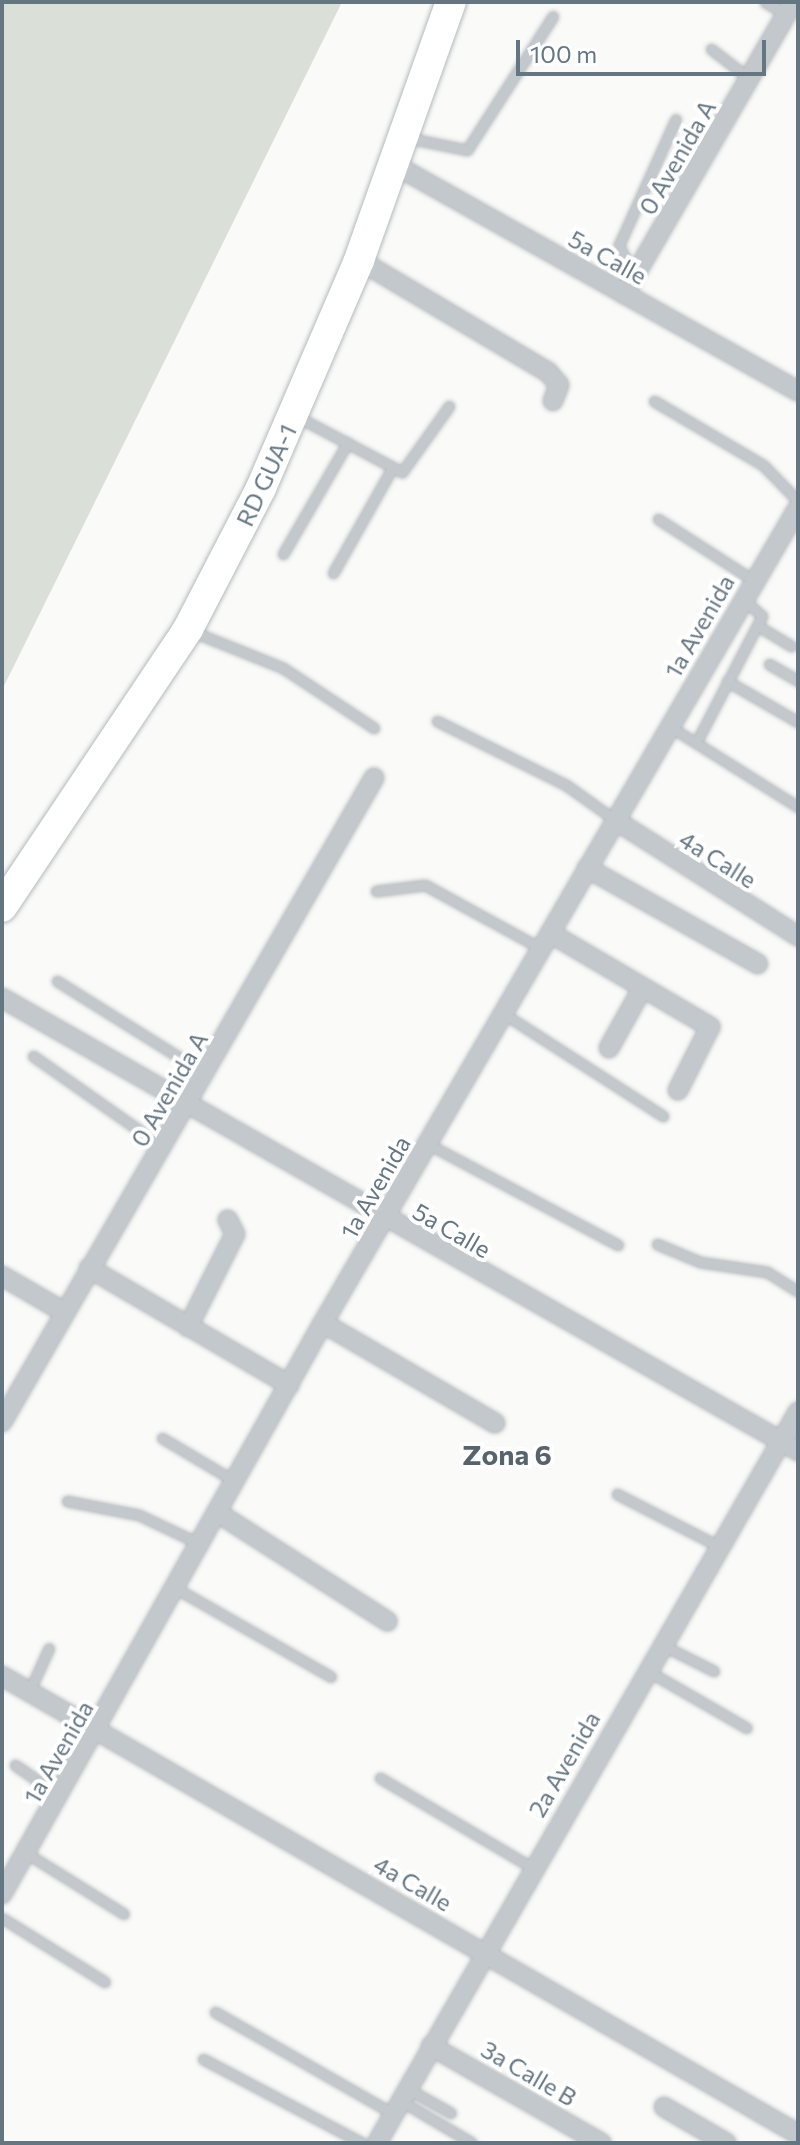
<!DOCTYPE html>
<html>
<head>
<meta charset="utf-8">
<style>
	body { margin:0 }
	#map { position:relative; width:800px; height:2145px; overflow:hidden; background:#fafaf8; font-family:Commissioner,sans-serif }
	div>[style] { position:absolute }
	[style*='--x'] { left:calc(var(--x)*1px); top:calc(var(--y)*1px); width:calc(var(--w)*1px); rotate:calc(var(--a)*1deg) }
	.green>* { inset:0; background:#dadfd7 }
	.roads { filter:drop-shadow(0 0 2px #b5babe) drop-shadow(0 0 2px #b5babe) }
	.lane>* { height:9px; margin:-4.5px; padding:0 4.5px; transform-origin:4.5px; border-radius:4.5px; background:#c3c8cc }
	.street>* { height:18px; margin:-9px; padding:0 9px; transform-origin:9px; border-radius:9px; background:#c3c8cc }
	.primary>* { height:30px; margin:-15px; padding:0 15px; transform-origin:15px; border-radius:15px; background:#fff }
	span { translate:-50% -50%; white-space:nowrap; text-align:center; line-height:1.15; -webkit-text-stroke:8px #fff; paint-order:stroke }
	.street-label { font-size:24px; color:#657683 }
	.quarter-label { font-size:28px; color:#57646e; font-weight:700 }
	.frame { position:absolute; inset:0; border:4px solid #657683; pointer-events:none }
	.scale { position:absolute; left:516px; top:40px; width:250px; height:36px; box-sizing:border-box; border:4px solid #657683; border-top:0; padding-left:10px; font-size:24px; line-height:28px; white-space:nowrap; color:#657683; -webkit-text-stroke:6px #fff; paint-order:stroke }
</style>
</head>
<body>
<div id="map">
	<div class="green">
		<i style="clip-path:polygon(2px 2px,342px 2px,2px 690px)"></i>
	</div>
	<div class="roads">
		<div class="lane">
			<i style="--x:765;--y:2;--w:24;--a:30"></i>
			<i style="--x:711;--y:49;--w:49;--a:37.6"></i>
			<i style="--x:408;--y:138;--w:60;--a:11.5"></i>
			<i style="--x:467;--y:150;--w:159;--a:-57.3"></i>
			<i style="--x:635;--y:277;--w:36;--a:-117"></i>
			<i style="--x:619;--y:245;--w:138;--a:-65.7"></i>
			<i style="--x:654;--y:401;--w:126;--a:30.4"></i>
			<i style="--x:763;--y:465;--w:50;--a:45.8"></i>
			<i style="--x:298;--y:417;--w:118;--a:27.9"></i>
			<i style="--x:402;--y:472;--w:81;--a:-54.5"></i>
			<i style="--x:658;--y:519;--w:113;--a:32.7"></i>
			<i style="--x:283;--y:554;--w:129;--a:-59.9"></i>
			<i style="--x:333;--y:573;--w:118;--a:-60.6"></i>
			<i style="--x:758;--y:626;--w:39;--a:31"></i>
			<i style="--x:191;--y:631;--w:99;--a:21.9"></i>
			<i style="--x:283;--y:668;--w:109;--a:33.4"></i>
			<i style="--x:769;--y:664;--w:34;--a:30"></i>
			<i style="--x:727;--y:681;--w:82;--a:30"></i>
			<i style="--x:437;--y:721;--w:144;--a:26.4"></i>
			<i style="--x:566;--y:785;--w:60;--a:35.5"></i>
			<i style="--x:669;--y:726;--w:152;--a:32.1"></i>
			<i style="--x:697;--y:741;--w:141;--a:-62.5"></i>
			<i style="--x:762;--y:616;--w:24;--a:-138"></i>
			<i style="--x:376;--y:891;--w:49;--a:-7"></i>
			<i style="--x:425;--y:885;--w:131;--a:28.7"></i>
			<i style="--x:57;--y:981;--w:176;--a:32"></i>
			<i style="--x:504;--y:1014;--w:189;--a:32.7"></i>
			<i style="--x:33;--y:1056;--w:159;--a:35"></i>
			<i style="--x:428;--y:1144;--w:215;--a:28"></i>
			<i style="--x:657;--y:1244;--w:47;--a:22.7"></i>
			<i style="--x:700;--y:1262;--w:68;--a:8.5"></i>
			<i style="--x:767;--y:1272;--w:36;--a:32"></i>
			<i style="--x:162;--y:1438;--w:86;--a:30.7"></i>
			<i style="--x:617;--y:1494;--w:116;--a:27.2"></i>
			<i style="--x:67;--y:1501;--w:73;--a:11"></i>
			<i style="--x:139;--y:1515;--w:68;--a:25.4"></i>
			<i style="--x:177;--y:1589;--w:177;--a:29.7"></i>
			<i style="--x:662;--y:1645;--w:58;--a:26.6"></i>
			<i style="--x:646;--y:1670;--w:116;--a:29.9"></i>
			<i style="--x:29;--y:1692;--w:48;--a:-65.6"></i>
			<i style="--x:15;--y:1765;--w:55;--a:34.6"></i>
			<i style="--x:380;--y:1778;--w:175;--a:30.5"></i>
			<i style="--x:26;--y:1853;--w:115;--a:31.9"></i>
			<i style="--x:2;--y:1918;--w:121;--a:31.9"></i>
			<i style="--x:215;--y:2012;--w:206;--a:29.7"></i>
			<i style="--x:203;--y:2059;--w:180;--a:27.8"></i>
			<i style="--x:408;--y:2089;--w:49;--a:29.2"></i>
			<i style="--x:401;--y:2101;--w:82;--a:30.6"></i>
		</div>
		<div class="street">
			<i style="--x:395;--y:165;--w:462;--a:29.3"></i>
			<i style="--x:359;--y:260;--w:220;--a:30.7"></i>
			<i style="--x:548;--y:372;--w:17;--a:50"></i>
			<i style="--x:559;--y:385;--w:17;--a:111"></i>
			<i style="--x:624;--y:294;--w:337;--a:-59.9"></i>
			<i style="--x:615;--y:820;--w:217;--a:32.4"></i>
			<i style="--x:587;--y:868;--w:196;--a:29.3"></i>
			<i style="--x:550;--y:933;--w:186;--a:30.4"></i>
			<i style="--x:710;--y:1027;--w:71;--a:116.9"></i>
			<i style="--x:2;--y:998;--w:916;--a:29.64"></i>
			<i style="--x:609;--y:1048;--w:68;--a:-60.8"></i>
			<i style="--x:89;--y:1268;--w:232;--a:30.3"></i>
			<i style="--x:2;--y:1276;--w:72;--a:30.1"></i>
			<i style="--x:323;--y:1323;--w:199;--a:30.2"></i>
			<i style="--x:188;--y:1327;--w:104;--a:-63.2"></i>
			<i style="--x:235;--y:1234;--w:16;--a:-117"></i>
			<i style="--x:2;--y:1422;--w:744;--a:-59.99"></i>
			<i style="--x:218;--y:1513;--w:201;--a:32.6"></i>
			<i style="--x:2;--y:1676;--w:918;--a:29.92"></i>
			<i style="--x:2;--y:1894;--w:655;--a:-60.66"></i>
			<i style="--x:323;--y:1323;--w:943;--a:-59.77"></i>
			<i style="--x:431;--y:2046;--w:196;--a:29.7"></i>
			<i style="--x:664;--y:2107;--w:72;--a:30.1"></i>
			<i style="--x:377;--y:2143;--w:844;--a:-60.06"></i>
		</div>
		<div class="primary">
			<i style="--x:2;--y:907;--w:334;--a:-56.2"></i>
			<i style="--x:188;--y:629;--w:159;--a:-62.6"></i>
			<i style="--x:261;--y:488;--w:248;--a:-66.7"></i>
			<i style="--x:359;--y:260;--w:274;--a:-70.4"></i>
		</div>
	</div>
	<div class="street-label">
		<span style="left:677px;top:157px;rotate:-60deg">0 Avenida A</span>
		<span style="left:608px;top:257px;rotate:29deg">5a Calle</span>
		<span style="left:266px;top:475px;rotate:-65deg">RD GUA-1</span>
		<span style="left:699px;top:626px;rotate:-60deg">1a Avenida</span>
		<span style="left:718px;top:859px;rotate:32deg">4a Calle</span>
		<span style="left:169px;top:1089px;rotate:-60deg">0 Avenida A</span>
		<span style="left:375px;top:1187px;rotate:-60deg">1a Avenida</span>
		<span style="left:452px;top:1230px;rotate:30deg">5a Calle</span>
		<span style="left:58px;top:1752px;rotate:-60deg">1a Avenida</span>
		<span style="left:564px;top:1764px;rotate:-60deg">2a Avenida</span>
		<span style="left:413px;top:1883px;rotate:30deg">4a Calle</span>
		<span style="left:529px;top:2073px;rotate:30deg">3a Calle B</span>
	</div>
	<div class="quarter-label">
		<span style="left:507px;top:1454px">Zona 6</span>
	</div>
	<div class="frame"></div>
	<div class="scale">100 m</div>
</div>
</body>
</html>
